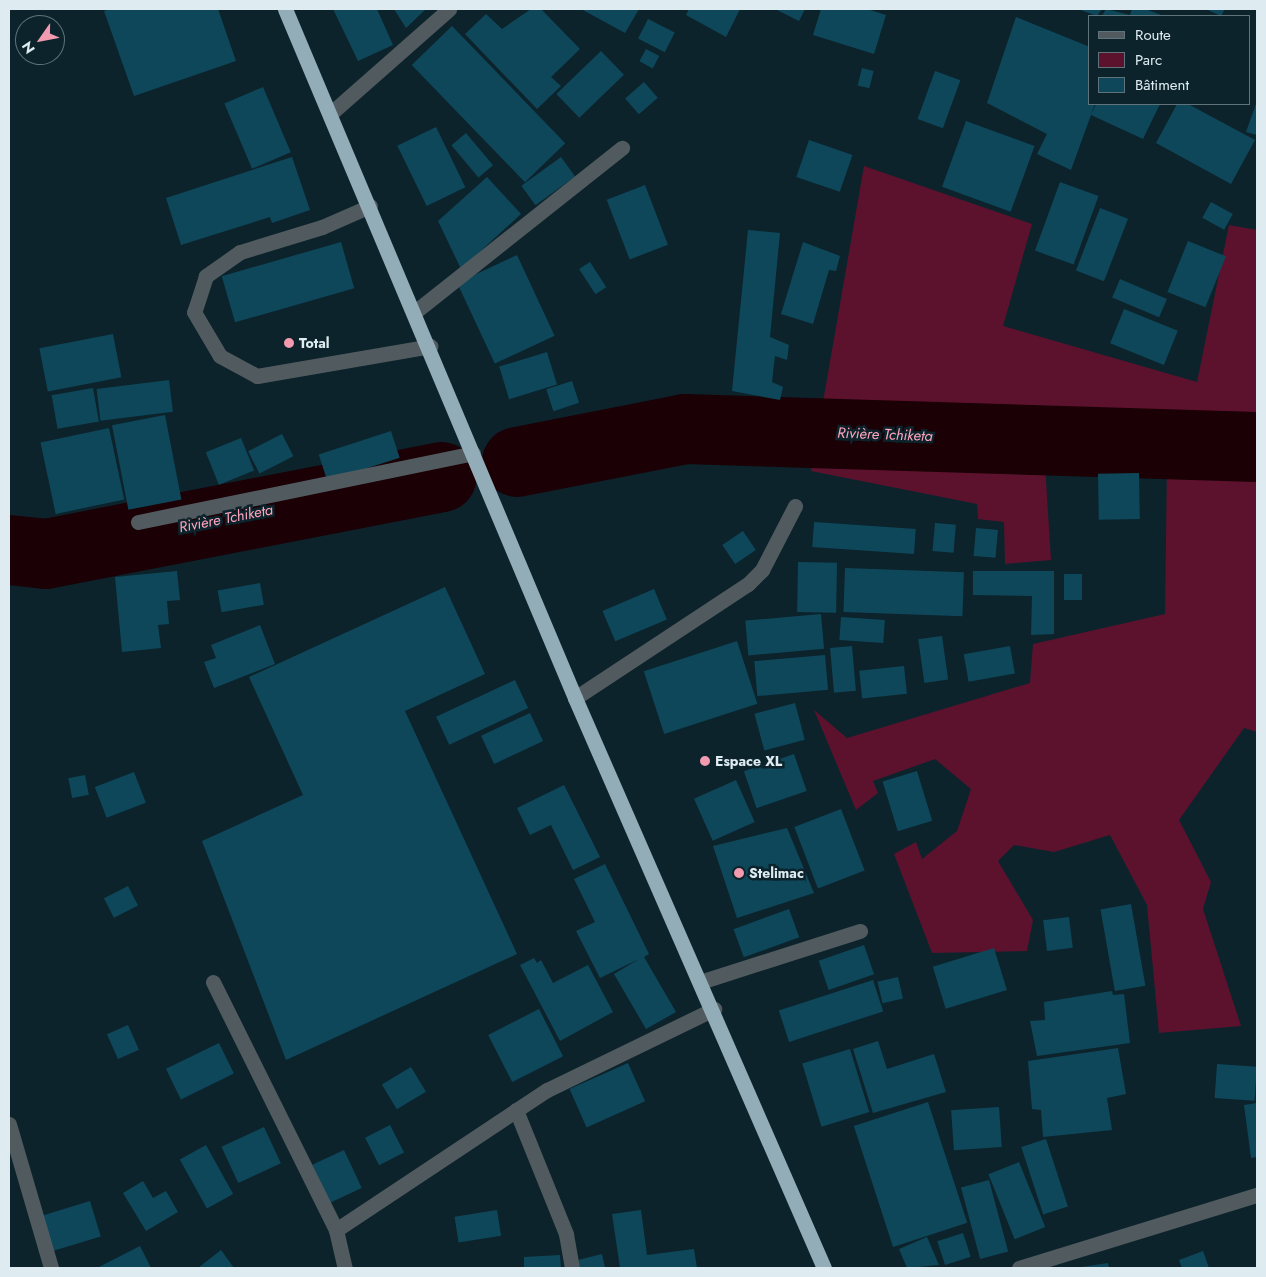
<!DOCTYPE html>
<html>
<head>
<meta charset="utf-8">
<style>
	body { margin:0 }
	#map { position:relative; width:1266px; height:1277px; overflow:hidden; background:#0c232c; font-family:Jost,sans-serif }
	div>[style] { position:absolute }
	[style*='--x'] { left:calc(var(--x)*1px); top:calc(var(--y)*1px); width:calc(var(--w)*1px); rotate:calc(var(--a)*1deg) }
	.green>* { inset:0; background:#5c122d }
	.river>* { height:70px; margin:-35px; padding:0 35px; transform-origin:35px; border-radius:35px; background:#1b0006 }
	.building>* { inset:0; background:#0e475a; transform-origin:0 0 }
	.minor>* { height:15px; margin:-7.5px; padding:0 7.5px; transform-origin:7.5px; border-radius:7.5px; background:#515b5f }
	.highway>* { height:15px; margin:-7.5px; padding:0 7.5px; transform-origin:7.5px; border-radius:7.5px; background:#93adb8 }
	.dots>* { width:14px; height:14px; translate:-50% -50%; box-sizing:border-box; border:2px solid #0c232c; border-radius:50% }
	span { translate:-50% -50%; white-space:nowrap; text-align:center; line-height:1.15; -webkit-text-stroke:5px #0c232c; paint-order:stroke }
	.poi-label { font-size:14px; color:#deecf1; font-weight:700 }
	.left { translate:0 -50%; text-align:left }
	.water-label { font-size:15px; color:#fea4ba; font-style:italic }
	.frame { position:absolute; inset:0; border:10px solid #deecf1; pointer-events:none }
	.legend { position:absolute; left:1088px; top:15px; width:162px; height:90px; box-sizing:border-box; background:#0c232c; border:1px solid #60737b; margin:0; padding:6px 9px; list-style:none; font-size:15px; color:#deecf1 }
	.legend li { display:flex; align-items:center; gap:10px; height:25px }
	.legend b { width:25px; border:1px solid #60737b }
	.north { position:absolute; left:15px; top:15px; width:50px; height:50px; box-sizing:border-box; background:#0c232c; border:1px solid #60737b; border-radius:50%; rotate:237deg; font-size:14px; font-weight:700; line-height:20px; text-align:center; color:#deecf1 }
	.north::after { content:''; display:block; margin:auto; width:18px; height:22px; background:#f29ab0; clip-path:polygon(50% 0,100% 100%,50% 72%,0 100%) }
</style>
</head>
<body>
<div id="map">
	<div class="green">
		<i style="clip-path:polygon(864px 166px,1032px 224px,1003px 326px,1197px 382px,1229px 225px,1257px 230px,1257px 732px,1244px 728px,1179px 820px,1211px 882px,1203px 909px,1241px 1026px,1159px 1033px,1147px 905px,1110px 835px,1054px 852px,1014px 845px,998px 861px,1033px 920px,1027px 951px,932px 953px,894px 854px,916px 842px,922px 859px,957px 831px,971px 789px,935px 759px,873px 781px,878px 793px,856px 810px,814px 710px,847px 738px,1030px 683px,1033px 644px,1165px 614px,1167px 463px,1045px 465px,1051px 560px,1005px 564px,1004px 522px,978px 519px,977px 504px,811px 471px)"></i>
	</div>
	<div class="river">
		<i style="--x:517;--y:462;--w:171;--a:-11.1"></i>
		<i style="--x:685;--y:429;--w:572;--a:1.8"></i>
		<i style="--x:9;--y:550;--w:37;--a:6"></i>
		<i style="--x:46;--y:554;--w:403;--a:-11"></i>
	</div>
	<div class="building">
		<i style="clip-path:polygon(111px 9px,218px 9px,236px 61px,134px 96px,104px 11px)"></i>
		<i style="clip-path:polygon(333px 9px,377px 9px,393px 45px,358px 61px)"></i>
		<i style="clip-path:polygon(394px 9px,426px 9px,406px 28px)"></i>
		<i style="clip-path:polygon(531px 9px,541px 9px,580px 49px,551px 77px,561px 86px,537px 109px,465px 34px,486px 14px,502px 29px)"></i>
		<i style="clip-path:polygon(581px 9px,639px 9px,625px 33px)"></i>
		<i style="clip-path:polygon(689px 9px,740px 9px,726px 37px,686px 15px)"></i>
		<i style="clip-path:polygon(775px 9px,805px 9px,799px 21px)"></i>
		<i style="clip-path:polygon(821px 9px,867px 9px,886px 15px,874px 54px,813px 35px)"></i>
		<i style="clip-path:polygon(1078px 9px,1102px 9px,1097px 16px)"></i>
		<i style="clip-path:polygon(1106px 9px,1130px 15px,1132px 9px,1145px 9px,1164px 16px,1102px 16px)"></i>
		<i style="clip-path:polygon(1206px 9px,1225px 9px,1221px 16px)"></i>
		<i style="clip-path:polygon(1016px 17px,1090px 47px,1090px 104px,1095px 104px,1071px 170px,1037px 154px,1047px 134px,987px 103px)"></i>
		<i style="left:648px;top:19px;width:30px;height:22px;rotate:27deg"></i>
		<i style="left:452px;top:26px;width:163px;height:56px;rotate:46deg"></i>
		<i style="left:646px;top:49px;width:15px;height:14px;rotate:28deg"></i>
		<i style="left:601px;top:51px;width:33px;height:62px;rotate:46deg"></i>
		<i style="left:862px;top:68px;width:12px;height:18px;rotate:14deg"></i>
		<i style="left:935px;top:71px;width:27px;height:51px;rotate:20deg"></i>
		<i style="left:644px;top:82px;width:21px;height:25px;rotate:49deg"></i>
		<i style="left:263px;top:87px;width:71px;height:42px;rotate:67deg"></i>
		<i style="clip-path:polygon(1257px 101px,1257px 135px,1246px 132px)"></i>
		<i style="clip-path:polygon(1096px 104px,1160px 104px,1143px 139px,1091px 115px)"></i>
		<i style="clip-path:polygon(1177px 104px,1188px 104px,1255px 140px,1231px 184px,1156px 143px)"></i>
		<i style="left:966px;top:121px;width:73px;height:70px;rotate:20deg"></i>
		<i style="left:436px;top:127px;width:67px;height:43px;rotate:64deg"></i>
		<i style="left:466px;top:133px;width:42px;height:19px;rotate:50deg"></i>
		<i style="left:809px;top:140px;width:46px;height:39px;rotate:19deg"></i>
		<i style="clip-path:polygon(292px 157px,310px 210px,272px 223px,270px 217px,181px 245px,166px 198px)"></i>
		<i style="left:561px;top:157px;width:24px;height:49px;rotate:54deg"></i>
		<i style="clip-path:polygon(487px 177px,521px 214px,461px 269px,438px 221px)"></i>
		<i style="left:1060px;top:182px;width:41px;height:73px;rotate:20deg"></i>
		<i style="left:645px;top:185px;width:64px;height:41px;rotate:69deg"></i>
		<i style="left:1211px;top:202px;width:25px;height:18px;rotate:29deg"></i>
		<i style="left:1100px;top:208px;width:30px;height:67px;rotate:21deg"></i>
		<i style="clip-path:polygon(748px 230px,780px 233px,770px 337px,789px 345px,787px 360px,775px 356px,772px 382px,783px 387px,780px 400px,732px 391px)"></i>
		<i style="left:1188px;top:241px;width:41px;height:55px;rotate:22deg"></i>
		<i style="left:341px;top:242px;width:48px;height:124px;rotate:74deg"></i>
		<i style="clip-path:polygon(803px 242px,840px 256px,836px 271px,829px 270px,813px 324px,781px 314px)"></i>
		<i style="left:517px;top:255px;width:89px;height:66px;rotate:65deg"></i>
		<i style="left:590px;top:262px;width:30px;height:13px;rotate:57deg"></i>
		<i style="left:1120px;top:279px;width:51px;height:20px;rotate:23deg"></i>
		<i style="left:1124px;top:309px;width:58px;height:37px;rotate:22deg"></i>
		<i style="left:113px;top:334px;width:44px;height:75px;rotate:79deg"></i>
		<i style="left:547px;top:352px;width:34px;height:50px;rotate:73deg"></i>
		<i style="left:169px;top:380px;width:32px;height:73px;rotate:83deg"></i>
		<i style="left:572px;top:381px;width:23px;height:27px;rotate:72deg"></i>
		<i style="left:93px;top:388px;width:34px;height:42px;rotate:80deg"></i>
		<i style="left:165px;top:415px;width:86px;height:54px;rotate:79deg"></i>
		<i style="left:109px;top:428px;width:73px;height:70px;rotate:78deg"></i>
		<i style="left:391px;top:431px;width:28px;height:76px;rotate:72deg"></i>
		<i style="left:282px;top:434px;width:25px;height:38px;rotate:63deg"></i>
		<i style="left:241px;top:438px;width:35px;height:38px;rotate:68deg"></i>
		<i style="left:1139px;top:473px;width:46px;height:41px;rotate:89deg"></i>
		<i style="left:814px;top:522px;width:102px;height:25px;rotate:4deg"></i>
		<i style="left:935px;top:523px;width:21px;height:28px;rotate:5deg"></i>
		<i style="left:976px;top:528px;width:22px;height:28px;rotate:5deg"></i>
		<i style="left:743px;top:531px;width:23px;height:25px;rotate:56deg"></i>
		<i style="left:798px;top:562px;width:39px;height:50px;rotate:1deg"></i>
		<i style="left:845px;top:568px;width:119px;height:44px;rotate:2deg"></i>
		<i style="clip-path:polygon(177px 571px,180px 600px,167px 601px,169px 624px,158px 625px,161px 648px,122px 652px,115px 577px)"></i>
		<i style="clip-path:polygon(973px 571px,1054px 571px,1054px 634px,1031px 635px,1032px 596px,973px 595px)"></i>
		<i style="left:1064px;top:574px;width:18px;height:26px"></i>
		<i style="left:260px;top:583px;width:22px;height:43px;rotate:80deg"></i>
		<i style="clip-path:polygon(445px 587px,485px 674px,405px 711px,517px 954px,286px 1060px,202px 841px,303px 795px,249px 677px)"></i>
		<i style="left:654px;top:589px;width:33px;height:56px;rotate:67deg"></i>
		<i style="left:821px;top:614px;width:35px;height:76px;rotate:85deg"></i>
		<i style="left:841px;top:617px;width:44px;height:23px;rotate:4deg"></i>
		<i style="clip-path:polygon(260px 625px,275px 664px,214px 688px,204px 662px,216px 658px,211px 645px)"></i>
		<i style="left:942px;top:636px;width:44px;height:24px;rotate:82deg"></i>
		<i style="left:737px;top:641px;width:66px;height:98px;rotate:72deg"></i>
		<i style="left:852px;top:646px;width:45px;height:22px;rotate:85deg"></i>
		<i style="left:1010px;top:646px;width:28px;height:47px;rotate:80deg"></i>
		<i style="left:825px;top:655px;width:35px;height:71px;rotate:85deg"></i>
		<i style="left:904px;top:666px;width:28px;height:45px;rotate:84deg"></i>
		<i style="left:515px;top:680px;width:31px;height:87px;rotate:65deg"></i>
		<i style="left:795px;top:703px;width:38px;height:42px;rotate:75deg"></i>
		<i style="left:530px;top:713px;width:31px;height:54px;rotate:65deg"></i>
		<i style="left:794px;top:754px;width:39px;height:53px;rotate:71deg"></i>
		<i style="left:917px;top:771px;width:52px;height:36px;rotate:73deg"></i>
		<i style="left:134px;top:772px;width:33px;height:42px;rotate:69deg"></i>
		<i style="left:85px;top:775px;width:20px;height:17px;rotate:79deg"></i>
		<i style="left:736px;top:780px;width:46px;height:46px;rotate:66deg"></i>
		<i style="clip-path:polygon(564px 785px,600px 857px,573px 870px,551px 825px,530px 835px,517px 808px)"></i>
		<i style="left:841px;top:809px;width:66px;height:50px;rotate:69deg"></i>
		<i style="clip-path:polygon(787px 828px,814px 893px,737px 918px,713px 846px)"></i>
		<i style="clip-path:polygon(605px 864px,649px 954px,644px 957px,676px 1012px,646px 1029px,614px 974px,639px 959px,600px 978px,576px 931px,595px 922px,574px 879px)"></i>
		<i style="left:128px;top:886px;width:22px;height:27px;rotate:63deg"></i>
		<i style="left:1131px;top:904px;width:83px;height:31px;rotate:80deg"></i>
		<i style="left:789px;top:909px;width:30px;height:59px;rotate:70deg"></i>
		<i style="left:1069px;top:917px;width:31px;height:26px;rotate:83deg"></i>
		<i style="left:864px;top:945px;width:31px;height:48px;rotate:71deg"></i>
		<i style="left:994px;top:948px;width:44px;height:64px;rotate:73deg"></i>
		<i style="clip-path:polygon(534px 958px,537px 963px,541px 960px,553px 983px,588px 965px,613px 1012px,560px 1041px,520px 965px)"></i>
		<i style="left:898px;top:977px;width:22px;height:21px;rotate:77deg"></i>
		<i style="left:873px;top:980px;width:33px;height:99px;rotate:72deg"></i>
		<i style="clip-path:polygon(1112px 991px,1113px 995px,1124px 994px,1130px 1043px,1037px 1056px,1030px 1021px,1045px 1020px,1044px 1002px)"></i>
		<i style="left:539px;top:1009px;width:53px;height:57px;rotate:63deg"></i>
		<i style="left:128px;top:1025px;width:27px;height:23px;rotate:66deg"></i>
		<i style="clip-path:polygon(878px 1041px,887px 1069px,934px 1054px,946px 1092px,873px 1113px,853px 1049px)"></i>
		<i style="left:219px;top:1043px;width:34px;height:59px;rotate:64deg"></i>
		<i style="clip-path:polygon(1118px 1048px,1126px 1094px,1107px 1098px,1112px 1130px,1043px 1137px,1041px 1110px,1032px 1109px,1028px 1061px)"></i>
		<i style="left:850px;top:1049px;width:66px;height:50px;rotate:73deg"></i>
		<i style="left:628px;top:1063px;width:42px;height:64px;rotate:66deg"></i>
		<i style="left:1217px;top:1064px;width:40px;height:34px;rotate:4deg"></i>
		<i style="left:411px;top:1067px;width:29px;height:34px;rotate:59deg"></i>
		<i style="left:928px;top:1102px;width:127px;height:78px;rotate:72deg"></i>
		<i style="clip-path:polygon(1257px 1103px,1257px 1157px,1251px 1158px,1244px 1105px)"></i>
		<i style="left:999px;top:1107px;width:40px;height:48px;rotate:86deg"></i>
		<i style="left:390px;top:1125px;width:31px;height:28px;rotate:63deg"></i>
		<i style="left:264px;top:1127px;width:40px;height:47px;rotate:65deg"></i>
		<i style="left:1046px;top:1139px;width:71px;height:26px;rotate:72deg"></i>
		<i style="left:206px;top:1145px;width:56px;height:30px;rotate:61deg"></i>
		<i style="left:344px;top:1150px;width:42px;height:35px;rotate:65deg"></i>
		<i style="left:1019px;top:1162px;width:70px;height:33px;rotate:68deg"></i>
		<i style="left:989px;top:1180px;width:74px;height:29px;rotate:75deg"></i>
		<i style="clip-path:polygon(143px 1181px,153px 1198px,166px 1191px,178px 1212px,146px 1231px,123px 1193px)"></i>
		<i style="left:90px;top:1201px;width:37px;height:52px;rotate:73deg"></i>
		<i style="left:497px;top:1210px;width:26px;height:43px;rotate:81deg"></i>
		<i style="clip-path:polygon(641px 1210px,647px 1255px,694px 1249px,697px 1268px,620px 1268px,612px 1214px)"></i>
		<i style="left:963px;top:1233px;width:25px;height:27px;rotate:72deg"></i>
		<i style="clip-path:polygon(927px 1237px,939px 1265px,907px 1268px,899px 1249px)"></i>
		<i style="clip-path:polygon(140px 1246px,151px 1268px,97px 1268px)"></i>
		<i style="clip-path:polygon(221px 1250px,234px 1268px,198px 1268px)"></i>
		<i style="clip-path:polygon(1203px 1251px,1209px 1268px,1182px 1268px,1179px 1260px)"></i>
		<i style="clip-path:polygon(602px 1254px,605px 1268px,572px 1268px,570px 1262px)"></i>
		<i style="clip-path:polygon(560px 1255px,561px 1268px,524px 1268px,524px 1257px)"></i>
		<i style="clip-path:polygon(1108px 1263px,1109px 1268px,1081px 1268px,1081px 1267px)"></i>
	</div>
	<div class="minor">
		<i style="--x:330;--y:114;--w:159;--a:-41.4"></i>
		<i style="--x:370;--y:206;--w:52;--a:156.4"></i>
		<i style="--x:322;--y:227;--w:86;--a:163"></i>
		<i style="--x:240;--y:252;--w:42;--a:144.8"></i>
		<i style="--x:206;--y:276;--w:38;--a:108"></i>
		<i style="--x:194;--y:312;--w:51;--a:59.4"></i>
		<i style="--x:220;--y:356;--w:42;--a:28.4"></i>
		<i style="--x:257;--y:376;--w:176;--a:-9.8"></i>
		<i style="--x:416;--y:311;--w:263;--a:-38.4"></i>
		<i style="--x:138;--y:522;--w:342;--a:-11.6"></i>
		<i style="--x:575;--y:698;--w:207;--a:-33.4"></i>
		<i style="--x:748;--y:584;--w:20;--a:-45"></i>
		<i style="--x:762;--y:570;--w:72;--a:-62.7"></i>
		<i style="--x:213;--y:982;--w:277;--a:63.6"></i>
		<i style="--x:336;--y:1230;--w:39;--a:77"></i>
		<i style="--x:700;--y:982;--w:168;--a:-17.7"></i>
		<i style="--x:516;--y:1110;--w:134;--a:68"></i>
		<i style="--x:566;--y:1234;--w:35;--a:80"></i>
		<i style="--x:9;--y:1124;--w:150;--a:73.7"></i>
		<i style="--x:336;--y:1230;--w:253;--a:-33.6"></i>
		<i style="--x:547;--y:1090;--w:186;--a:-25.9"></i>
		<i style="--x:1019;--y:1268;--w:249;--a:-17.1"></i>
	</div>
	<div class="highway">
		<i style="--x:285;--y:9;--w:748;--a:67.17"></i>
		<i style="--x:575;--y:698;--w:622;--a:66.4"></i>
	</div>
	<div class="dots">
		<i style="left:289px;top:343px;background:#f29ab0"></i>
		<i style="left:705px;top:761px;background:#f29ab0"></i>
		<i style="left:739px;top:873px;background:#f29ab0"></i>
	</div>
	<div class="poi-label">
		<span class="left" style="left:299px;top:343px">Total</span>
		<span class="left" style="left:715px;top:761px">Espace XL</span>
		<span class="left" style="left:749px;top:873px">Stelimac</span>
	</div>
	<div class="water-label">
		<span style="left:885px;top:435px;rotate:2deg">Rivière Tchiketa</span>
		<span style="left:226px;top:519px;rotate:-11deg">Rivière Tchiketa</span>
	</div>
	<div class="frame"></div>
	<ul class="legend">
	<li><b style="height:6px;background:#515b5f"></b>Route</li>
	<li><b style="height:14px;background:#5c122d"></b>Parc</li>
	<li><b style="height:14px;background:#0e475a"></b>Bâtiment</li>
	</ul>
	<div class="north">N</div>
</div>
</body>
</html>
